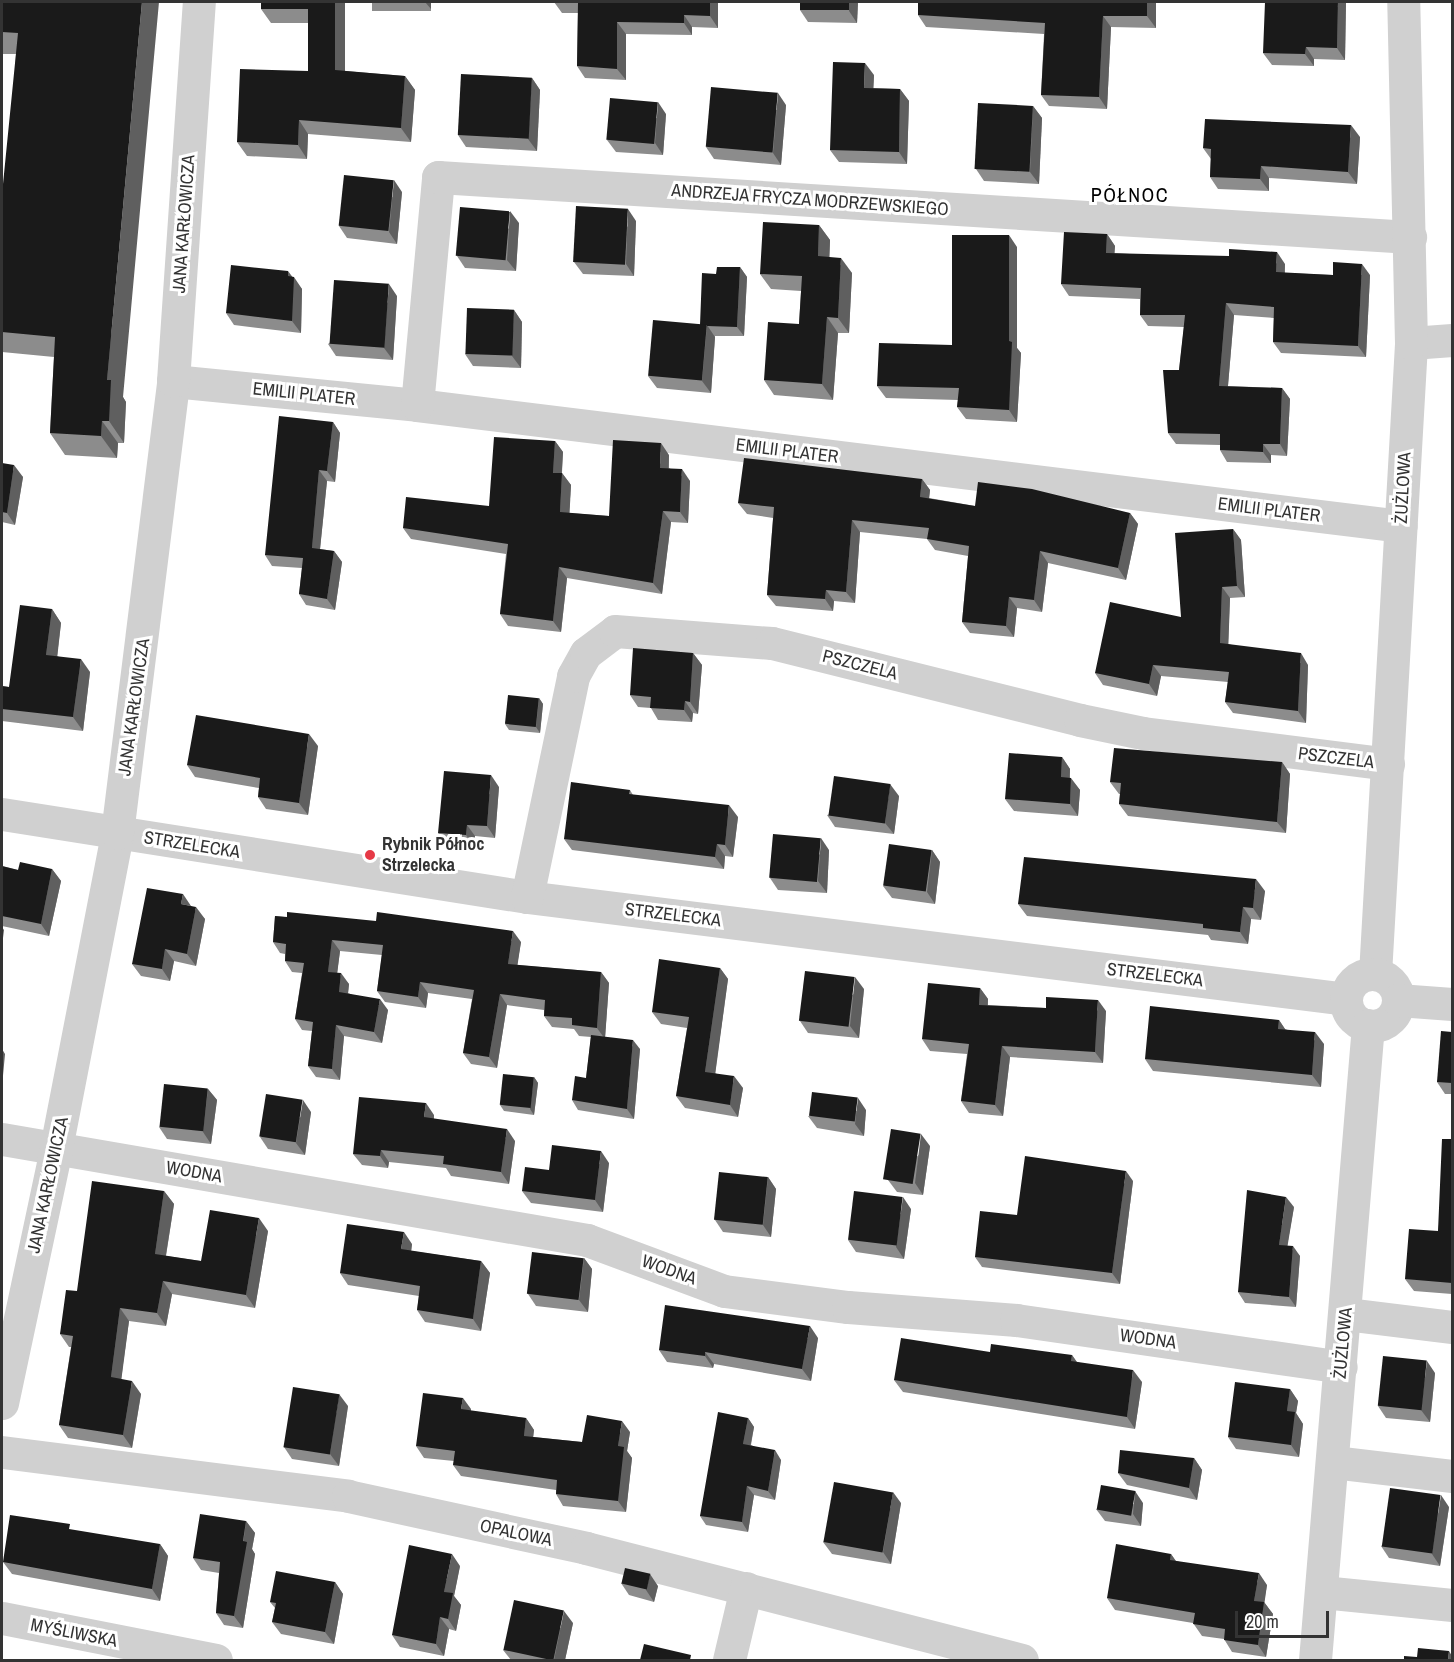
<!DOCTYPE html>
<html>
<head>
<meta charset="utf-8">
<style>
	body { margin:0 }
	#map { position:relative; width:1454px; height:1662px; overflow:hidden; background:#fff; font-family:"Archivo Narrow",sans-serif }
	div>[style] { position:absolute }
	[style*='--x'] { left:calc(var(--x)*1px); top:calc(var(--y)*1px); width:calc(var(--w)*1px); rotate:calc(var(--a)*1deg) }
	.minor>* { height:33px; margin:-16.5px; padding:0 16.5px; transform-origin:16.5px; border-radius:16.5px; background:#d0d0d0 }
	.minor>.ring { margin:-16.5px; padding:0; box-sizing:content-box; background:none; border:33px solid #d0d0d0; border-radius:50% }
	.wall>* { inset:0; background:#8c8c8c; transform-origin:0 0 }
	.shaded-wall>* { inset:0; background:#5f5f5f }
	.building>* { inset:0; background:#1a1a1a; transform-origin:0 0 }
	.dots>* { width:16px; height:16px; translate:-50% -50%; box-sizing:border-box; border:3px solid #fff; border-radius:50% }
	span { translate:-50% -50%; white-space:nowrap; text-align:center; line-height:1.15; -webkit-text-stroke:6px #fff; paint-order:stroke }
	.street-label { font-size:18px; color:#333 }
	.poi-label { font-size:18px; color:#333; font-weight:700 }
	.left { translate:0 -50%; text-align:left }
	.neighbourhood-label { font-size:20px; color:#000; letter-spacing:1.5px }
	.frame { position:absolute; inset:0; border:3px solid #333; pointer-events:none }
	.scale { position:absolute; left:1235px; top:1611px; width:94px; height:27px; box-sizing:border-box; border:3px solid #333; border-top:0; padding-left:8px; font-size:18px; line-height:21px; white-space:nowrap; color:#333; -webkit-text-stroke:4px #fff; paint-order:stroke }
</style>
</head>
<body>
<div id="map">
	<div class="minor">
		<i style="--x:1411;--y:343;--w:41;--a:-4.2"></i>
		<i style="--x:173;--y:381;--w:245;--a:5.6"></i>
		<i style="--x:417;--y:405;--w:991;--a:7.01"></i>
		<i style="--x:417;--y:405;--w:229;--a:-84.7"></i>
		<i style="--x:438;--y:177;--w:974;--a:3.53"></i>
		<i style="--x:2;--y:814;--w:532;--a:8.98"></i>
		<i style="--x:527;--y:897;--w:825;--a:7.1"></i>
		<i style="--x:527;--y:897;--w:226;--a:-78.2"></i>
		<i style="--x:573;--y:676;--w:26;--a:-61"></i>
		<i style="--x:586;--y:653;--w:36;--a:-37"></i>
		<i style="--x:615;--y:631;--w:157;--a:4.4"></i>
		<i style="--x:772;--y:643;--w:317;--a:14"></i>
		<i style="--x:1080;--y:720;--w:64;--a:11.7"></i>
		<i style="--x:1143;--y:733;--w:247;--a:7.2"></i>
		<i style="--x:1375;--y:974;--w:632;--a:-86.73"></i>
		<i style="--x:1411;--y:343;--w:341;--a:-91.3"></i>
		<i class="ring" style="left:1346px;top:974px;width:19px;height:19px"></i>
		<i style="--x:1398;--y:1000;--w:54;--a:4.2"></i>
		<i style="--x:2;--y:1139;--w:594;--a:9.8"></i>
		<i style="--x:587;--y:1240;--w:146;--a:20.4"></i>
		<i style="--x:724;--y:1291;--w:125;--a:7.4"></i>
		<i style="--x:848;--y:1307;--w:169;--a:4.4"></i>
		<i style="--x:1016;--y:1320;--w:328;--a:8.2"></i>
		<i style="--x:1346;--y:1314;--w:107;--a:7"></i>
		<i style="--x:2;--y:1403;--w:261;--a:-78"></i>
		<i style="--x:56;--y:1148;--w:321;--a:-79"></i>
		<i style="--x:117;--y:833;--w:455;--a:-82.9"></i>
		<i style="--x:173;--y:381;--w:380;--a:-86.1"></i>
		<i style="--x:2;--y:1452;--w:349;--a:7.2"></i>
		<i style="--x:348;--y:1496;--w:244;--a:12.3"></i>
		<i style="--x:586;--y:1548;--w:450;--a:14.4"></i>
		<i style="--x:1333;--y:1462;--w:120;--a:6.7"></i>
		<i style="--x:1322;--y:1592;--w:131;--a:5.7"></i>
		<i style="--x:2;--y:1618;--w:218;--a:11.1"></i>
		<i style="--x:729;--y:1660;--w:74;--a:-76.7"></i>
		<i style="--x:1315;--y:1660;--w:637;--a:-85.23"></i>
	</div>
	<div class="wall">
		<i style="clip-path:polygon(2px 2px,52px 2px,123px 397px,126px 402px,124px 443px,118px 443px,117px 458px,65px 455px,50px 433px,54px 357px,2px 352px,2px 332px,16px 54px,2px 54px)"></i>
		<i style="clip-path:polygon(345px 2px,345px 71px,405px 76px,415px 90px,411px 142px,308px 134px,307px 159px,247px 156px,237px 142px,308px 71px,308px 23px,271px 23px,261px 9px)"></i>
		<i style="left:372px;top:2px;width:59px;height:9px"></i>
		<i style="clip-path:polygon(554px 2px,718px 2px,718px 28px,692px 27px,692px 35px,626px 34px,626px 80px,585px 78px,577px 66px,578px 13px,562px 13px)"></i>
		<i style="clip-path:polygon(858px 2px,857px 23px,808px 22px,800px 10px)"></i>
		<i style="clip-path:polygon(918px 2px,1156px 2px,1156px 28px,1111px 27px,1107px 109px,1049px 106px,1041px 95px,1044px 34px,926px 27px,918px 15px)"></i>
		<i style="clip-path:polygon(1346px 2px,1345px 60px,1314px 59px,1314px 66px,1272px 65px,1263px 53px)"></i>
		<i style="clip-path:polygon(874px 75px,873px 88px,900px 89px,909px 101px,907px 164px,839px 162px,830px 150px)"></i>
		<i style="clip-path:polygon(532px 78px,540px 90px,537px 151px,466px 147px,458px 135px)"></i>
		<i style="clip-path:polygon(786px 105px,781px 165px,714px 159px,706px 147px)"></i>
		<i style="clip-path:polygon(1033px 106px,1042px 118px,1039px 184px,984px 181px,976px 169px)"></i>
		<i style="clip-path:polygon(666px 114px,663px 155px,616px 152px,607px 140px)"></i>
		<i style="clip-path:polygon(1360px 137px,1357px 184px,1269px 178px,1269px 191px,1218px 189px,1210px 177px,1211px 159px,1203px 148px)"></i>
		<i style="clip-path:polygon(402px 192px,397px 244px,347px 238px,339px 226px)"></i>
		<i style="clip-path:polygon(636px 221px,634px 276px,583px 274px,574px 262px)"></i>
		<i style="clip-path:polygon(519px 223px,516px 271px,465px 268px,457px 256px)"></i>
		<i style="clip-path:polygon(819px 225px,830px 240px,829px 257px,852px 273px,849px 333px,838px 333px,833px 400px,774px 395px,764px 380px,799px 324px,801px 291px,771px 289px,760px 274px)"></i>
		<i style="clip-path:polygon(1107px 234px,1115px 246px,1114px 253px,1285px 264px,1285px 273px,1333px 275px,1370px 275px,1366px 357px,1281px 353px,1273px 342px,1274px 318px,1234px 315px,1228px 386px,1282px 388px,1290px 399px,1287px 456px,1271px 455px,1271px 463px,1227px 462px,1220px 450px,1220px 445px,1176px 444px,1168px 433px,1179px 370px,1184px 327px,1148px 326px,1140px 315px,1140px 299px,1069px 296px,1061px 284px)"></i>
		<i style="clip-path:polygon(1017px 247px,1017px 348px,1021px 353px,1017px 422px,966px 419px,957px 407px,958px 400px,886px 398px,877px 386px,952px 345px)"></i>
		<i style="clip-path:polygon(740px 267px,747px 277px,744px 336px,715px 336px,715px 337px,711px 393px,657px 388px,648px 376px,700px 325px,716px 274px)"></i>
		<i style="clip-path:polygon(292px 277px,302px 289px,301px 333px,234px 325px,226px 313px)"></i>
		<i style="clip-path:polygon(397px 296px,393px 360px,336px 356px,328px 344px)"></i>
		<i style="clip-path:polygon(514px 310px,522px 322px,521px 368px,473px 366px,465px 354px)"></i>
		<i style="clip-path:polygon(333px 422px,340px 433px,335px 482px,327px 481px,320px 549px,334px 551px,342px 562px,335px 610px,306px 605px,299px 594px,302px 568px,272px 566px,265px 555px)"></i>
		<i style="clip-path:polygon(555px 441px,563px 452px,562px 473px,571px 485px,569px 513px,609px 516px,669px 455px,669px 468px,690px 481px,688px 523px,671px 522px,662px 594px,567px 578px,561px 632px,508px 626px,500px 614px,506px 554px,411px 539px,403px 528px,489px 506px)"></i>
		<i style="clip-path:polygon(2px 463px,23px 477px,15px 525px,2px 522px)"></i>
		<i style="clip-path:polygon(922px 479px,930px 490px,929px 498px,975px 506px,1130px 513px,1138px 524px,1126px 580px,1048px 563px,1042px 612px,1017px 608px,1014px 637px,970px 633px,962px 622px,968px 556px,935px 550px,927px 539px,860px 532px,855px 603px,834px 601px,833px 611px,776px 606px,767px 595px,773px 518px,747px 514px,738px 503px)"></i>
		<i style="clip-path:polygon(1233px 529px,1241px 540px,1245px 597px,1230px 598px,1228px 644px,1308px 665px,1306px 723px,1233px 713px,1225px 702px,1228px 682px,1161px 676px,1157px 696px,1103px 685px,1095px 673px,1181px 617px)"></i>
		<i style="clip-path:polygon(52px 609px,61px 623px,57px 656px,90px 672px,83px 731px,2px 721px,2px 686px,9px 687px)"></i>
		<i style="clip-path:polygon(693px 653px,702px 665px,698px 714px,693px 713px,692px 722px,658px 720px,651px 708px,638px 707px,630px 695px)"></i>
		<i style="clip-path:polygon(539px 698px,543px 704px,540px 733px,509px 730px,505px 724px)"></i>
		<i style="clip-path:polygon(318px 746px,308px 815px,266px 809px,258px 797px,259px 788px,195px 777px,187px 765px)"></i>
		<i style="clip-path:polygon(1062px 757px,1070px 769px,1070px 778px,1080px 790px,1078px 816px,1014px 811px,1005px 799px)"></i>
		<i style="clip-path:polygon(1282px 762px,1290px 774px,1286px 833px,1128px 816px,1119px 804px,1120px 794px,1119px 794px,1110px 782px)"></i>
		<i style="clip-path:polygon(499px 787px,495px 838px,475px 836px,475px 847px,447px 844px,438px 833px)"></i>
		<i style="clip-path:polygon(630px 790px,633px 795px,738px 817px,733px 857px,725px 856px,724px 869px,572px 850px,564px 839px)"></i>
		<i style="clip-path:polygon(899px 796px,894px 834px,835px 827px,827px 815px)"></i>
		<i style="clip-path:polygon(829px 850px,827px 893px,778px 890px,770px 878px)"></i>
		<i style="clip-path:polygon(932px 850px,940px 862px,935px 904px,892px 898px,883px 886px)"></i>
		<i style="clip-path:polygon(2px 866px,18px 870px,52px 869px,61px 881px,49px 936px,2px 926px)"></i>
		<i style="clip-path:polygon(1265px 891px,1261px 920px,1251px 919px,1248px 944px,1211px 940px,1208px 935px,1027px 916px,1018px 904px)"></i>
		<i style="clip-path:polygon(191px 906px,205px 919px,196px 966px,174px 961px,170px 981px,141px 976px,132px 964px)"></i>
		<i style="clip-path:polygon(275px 916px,521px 942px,517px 965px,601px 972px,609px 983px,605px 1037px,640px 1049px,634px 1119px,578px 1110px,572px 1100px,586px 1078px,591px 1037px,579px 1036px,574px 1029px,552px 1027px,544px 1016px,544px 1010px,507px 1005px,497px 1068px,471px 1064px,463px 1053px,472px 999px,428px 993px,426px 1008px,385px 1002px,377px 991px,382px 955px,340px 951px,337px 973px,349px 984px,348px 993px,388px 1010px,382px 1043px,344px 1036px,340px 1080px,316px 1077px,308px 1066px,312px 1031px,302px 1030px,295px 1019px,302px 973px,292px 972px,285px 961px,285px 954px,280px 953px,273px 942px)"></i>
		<i style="clip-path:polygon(720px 968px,728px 979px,715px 1073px,743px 1088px,738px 1117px,685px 1108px,676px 1096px,687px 1028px,661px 1024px,652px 1012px)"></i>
		<i style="clip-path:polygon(980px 988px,988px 999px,988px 1005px,1106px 1011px,1103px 1063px,1010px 1057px,1003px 1116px,969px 1113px,961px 1101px,967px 1054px,930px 1051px,922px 1039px)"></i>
		<i style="clip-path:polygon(864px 989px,859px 1038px,808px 1033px,800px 1021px)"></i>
		<i style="clip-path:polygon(1279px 1020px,1285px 1029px,1324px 1044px,1321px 1087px,1153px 1071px,1145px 1059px)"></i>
		<i style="clip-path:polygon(1452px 1032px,1452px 1094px,1445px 1094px,1437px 1082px)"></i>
		<i style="clip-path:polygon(534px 1077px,538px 1083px,534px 1115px,504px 1111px,500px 1105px)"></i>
		<i style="clip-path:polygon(208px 1089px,217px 1100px,211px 1144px,167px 1139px,159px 1127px)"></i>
		<i style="clip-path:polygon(866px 1110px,864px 1136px,817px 1128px,808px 1116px)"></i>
		<i style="clip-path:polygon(311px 1112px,305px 1155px,268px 1149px,260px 1137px)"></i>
		<i style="clip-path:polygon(434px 1115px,434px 1119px,515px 1141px,509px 1184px,451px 1176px,446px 1168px,389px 1162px,388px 1168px,362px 1165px,353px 1154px)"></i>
		<i style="clip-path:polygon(1452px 1139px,1452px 1294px,1414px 1291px,1405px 1279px,1438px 1231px)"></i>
		<i style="clip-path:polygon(930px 1146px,923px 1195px,897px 1192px,888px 1180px)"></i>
		<i style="clip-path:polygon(609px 1163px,603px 1212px,531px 1203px,522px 1191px,549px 1170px)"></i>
		<i style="clip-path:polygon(768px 1177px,776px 1189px,771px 1237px,723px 1232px,715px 1220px)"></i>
		<i style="clip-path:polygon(1133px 1181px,1120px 1284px,982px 1267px,975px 1257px,1017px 1215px)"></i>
		<i style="clip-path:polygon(164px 1191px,174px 1204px,166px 1256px,201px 1261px,268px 1231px,255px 1308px,172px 1294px,166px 1326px,129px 1321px,121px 1379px,141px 1394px,132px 1448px,68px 1438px,59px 1425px,71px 1347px,69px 1347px,60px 1334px,77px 1291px)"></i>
		<i style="clip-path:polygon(1294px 1207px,1287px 1246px,1300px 1256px,1296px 1307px,1245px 1303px,1238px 1292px)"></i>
		<i style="clip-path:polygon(911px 1209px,904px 1259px,856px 1252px,848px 1240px)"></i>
		<i style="clip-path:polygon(412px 1244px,411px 1251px,481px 1261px,490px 1273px,481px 1331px,425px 1322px,417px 1310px,419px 1296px,348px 1285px,340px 1273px)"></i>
		<i style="clip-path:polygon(584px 1258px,592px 1269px,588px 1312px,536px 1306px,528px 1294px)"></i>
		<i style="clip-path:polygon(818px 1338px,811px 1381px,714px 1364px,713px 1368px,667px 1362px,659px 1350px)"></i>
		<i style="clip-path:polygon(990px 1352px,1072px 1355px,1077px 1362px,1142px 1382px,1135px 1429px,903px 1392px,894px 1380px)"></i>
		<i style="clip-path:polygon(1435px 1373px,1430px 1422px,1386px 1418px,1378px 1406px)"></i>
		<i style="clip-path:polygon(1290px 1389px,1298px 1401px,1296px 1413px,1303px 1424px,1299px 1457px,1236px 1449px,1228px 1437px)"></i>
		<i style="clip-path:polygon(348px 1406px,339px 1466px,292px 1459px,284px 1447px)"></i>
		<i style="clip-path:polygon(471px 1409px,471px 1411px,526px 1418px,534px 1430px,533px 1437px,582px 1442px,630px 1432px,627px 1451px,632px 1458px,626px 1512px,563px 1506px,556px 1494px,556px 1490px,461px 1476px,453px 1465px,454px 1461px,424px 1458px,416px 1446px)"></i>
		<i style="clip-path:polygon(748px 1418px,754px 1427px,751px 1445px,781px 1460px,775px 1500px,754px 1495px,748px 1532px,706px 1525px,700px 1516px)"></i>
		<i style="clip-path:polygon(1194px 1458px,1202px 1470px,1197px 1500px,1127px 1485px,1118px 1473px)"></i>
		<i style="clip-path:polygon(901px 1503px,891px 1564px,832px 1554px,823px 1542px)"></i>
		<i style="clip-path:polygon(1143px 1503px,1141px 1526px,1105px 1521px,1096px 1509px)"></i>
		<i style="clip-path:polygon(1449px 1507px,1440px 1566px,1389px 1558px,1381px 1546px)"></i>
		<i style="clip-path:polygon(246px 1521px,255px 1533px,252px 1549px,255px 1554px,243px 1628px,224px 1625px,216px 1613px,219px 1573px,201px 1570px,193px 1558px)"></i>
		<i style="clip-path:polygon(160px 1544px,168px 1556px,160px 1601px,12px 1574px,3px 1562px)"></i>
		<i style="clip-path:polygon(1171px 1554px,1176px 1561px,1267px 1585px,1264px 1602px,1273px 1614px,1266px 1657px,1232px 1652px,1224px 1639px,1202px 1636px,1193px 1623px,1115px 1610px,1107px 1598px)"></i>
		<i style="clip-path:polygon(460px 1566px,454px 1596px,461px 1605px,456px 1631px,449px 1629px,444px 1656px,400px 1647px,392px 1635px)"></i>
		<i style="clip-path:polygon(335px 1582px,343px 1594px,334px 1644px,281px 1634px,272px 1622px,275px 1608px,270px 1602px)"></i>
		<i style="clip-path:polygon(621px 1583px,658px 1586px,654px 1602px,629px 1595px)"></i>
		<i style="clip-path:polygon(573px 1623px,565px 1660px,511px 1660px,503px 1650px)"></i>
	</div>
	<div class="shaded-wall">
		<i style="clip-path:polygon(142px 2px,159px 2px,123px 397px,126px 402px,124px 443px,109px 421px,107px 380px)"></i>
		<i style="clip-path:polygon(335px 2px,345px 2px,345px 85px,335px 70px)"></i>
		<i style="clip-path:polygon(425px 2px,431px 2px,431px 9px)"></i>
		<i style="clip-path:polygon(710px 2px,718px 2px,718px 28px,710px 16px)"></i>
		<i style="clip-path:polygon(849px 2px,858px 2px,857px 23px,849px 11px)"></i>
		<i style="clip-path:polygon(1147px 2px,1156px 2px,1156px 28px,1147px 16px)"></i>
		<i style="clip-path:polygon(1338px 2px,1346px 2px,1345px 60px,1337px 48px)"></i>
		<i style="clip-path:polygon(684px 15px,692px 27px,692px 35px,684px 23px)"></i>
		<i style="clip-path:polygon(1103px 16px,1111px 27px,1107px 109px,1099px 97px)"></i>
		<i style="clip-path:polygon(617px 22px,626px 34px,626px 80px,617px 69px)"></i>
		<i style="clip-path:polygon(1306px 47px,1314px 59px,1314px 66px,1305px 54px)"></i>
		<i style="clip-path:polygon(865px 63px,874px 75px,873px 100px,864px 88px)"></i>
		<i style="clip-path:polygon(405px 76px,415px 90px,411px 142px,401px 128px)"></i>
		<i style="clip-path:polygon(532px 78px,540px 90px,537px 151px,528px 139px)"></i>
		<i style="clip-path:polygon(900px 89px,909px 101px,907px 164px,899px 152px)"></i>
		<i style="clip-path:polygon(778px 93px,786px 105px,781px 165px,773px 153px)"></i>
		<i style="clip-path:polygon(658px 102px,666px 114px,663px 155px,655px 143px)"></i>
		<i style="clip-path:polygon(1033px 106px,1042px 118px,1039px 184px,1030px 172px)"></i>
		<i style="clip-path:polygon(299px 120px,308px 134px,307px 159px,298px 145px)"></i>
		<i style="clip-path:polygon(1351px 125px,1360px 137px,1357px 184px,1348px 172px)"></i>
		<i style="clip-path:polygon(1261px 166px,1269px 178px,1269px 191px,1260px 179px)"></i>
		<i style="clip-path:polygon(394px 180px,402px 192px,397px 244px,389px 232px)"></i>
		<i style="clip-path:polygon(628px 209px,636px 221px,634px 276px,626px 264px)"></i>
		<i style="clip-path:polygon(510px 211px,519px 223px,516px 271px,507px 260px)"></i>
		<i style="clip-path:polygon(819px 225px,830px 240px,829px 272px,818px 256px)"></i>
		<i style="clip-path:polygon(1107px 234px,1115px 246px,1114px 264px,1106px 253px)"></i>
		<i style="clip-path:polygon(1009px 235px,1017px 247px,1017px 348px,1021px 353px,1017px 422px,1009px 410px)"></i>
		<i style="clip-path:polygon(1277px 252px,1285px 264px,1284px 284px,1276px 272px)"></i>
		<i style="clip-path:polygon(841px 258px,852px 273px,849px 333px,838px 318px)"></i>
		<i style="clip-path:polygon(1362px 264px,1370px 275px,1366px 357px,1358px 346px)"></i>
		<i style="clip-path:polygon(740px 267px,747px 277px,744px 336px,737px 327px)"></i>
		<i style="clip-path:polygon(288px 271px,294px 279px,294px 277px,302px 289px,301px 333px,292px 321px,288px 276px)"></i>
		<i style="clip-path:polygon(389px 284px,397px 296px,393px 360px,384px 348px)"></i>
		<i style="clip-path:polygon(1226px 303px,1234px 315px,1227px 397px,1219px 386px)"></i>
		<i style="clip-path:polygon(514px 310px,522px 322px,521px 368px,512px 356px)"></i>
		<i style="clip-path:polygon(827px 317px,838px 333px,833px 400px,822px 384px)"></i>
		<i style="clip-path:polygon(707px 325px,715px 337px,711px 393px,702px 381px)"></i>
		<i style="clip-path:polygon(1282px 388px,1290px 399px,1287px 456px,1280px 444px)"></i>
		<i style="clip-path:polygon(102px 421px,118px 443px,117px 458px,101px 436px)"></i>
		<i style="clip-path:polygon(333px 422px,340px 433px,335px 482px,327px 471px)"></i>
		<i style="clip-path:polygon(555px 441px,563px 452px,561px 484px,553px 473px)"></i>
		<i style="clip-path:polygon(661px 443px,669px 455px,668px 480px,660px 468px)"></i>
		<i style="clip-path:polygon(1263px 444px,1271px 455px,1271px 463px,1263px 452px)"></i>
		<i style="clip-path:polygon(14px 465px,23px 477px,15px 525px,7px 513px)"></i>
		<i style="clip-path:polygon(682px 469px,690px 481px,688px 523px,680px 512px)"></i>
		<i style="clip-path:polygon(319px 470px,327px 481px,319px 559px,312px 548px)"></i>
		<i style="clip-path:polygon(562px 473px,571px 485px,569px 524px,560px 512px)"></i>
		<i style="clip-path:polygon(922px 479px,930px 490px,928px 508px,920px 497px)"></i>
		<i style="clip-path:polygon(663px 511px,671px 522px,662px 594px,653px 583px)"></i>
		<i style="clip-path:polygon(1130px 513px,1138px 524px,1126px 580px,1118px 568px)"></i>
		<i style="clip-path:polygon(852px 520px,860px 532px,855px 603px,846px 592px)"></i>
		<i style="clip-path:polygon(1233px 529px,1241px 540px,1245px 597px,1237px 586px)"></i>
		<i style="clip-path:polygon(334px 551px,342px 562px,335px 610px,327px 599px)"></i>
		<i style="clip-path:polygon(1040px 551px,1048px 563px,1042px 612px,1034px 600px)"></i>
		<i style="clip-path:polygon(559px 567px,567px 578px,561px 632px,553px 621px)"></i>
		<i style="clip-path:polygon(1222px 587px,1230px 598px,1228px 655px,1220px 643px)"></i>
		<i style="clip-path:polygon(826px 590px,834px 601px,833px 611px,825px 599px)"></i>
		<i style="clip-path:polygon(1009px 597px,1017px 608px,1014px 637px,1006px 626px)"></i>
		<i style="clip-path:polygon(52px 609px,61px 623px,56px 668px,46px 655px)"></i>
		<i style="clip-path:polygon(693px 653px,702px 665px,698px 714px,690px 702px)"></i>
		<i style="clip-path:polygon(1301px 653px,1308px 665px,1306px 723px,1298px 711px)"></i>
		<i style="clip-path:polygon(81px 659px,90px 672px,83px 731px,73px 717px)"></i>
		<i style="clip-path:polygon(1153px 665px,1161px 676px,1157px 696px,1149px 684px)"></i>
		<i style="clip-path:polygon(539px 698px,543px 704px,540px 733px,536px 727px)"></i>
		<i style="clip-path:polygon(685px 701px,693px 713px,692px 722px,684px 710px)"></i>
		<i style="clip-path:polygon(309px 734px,318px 746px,308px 815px,299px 803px)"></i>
		<i style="clip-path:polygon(1062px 757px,1070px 769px,1069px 789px,1061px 777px)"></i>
		<i style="clip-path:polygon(1282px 762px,1290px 774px,1286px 833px,1277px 822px)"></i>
		<i style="clip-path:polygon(491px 775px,499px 787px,495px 838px,487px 826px)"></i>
		<i style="clip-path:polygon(1071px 778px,1080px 790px,1078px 816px,1070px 804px)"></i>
		<i style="clip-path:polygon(890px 784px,899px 796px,894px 834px,885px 823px)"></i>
		<i style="clip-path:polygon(729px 805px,738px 817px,733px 857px,725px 845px)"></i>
		<i style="clip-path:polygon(467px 825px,475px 836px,475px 847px,466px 835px)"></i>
		<i style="clip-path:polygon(821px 838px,829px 850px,827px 893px,818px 881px)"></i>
		<i style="clip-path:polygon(717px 844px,725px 856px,724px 869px,715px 857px)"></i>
		<i style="clip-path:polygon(932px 850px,940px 862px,935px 904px,927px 892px)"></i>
		<i style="clip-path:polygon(52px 869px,61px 881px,49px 936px,41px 924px)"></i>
		<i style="clip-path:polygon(1256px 879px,1265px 891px,1261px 920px,1253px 908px)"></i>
		<i style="clip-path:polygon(183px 894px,191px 906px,181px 904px)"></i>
		<i style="clip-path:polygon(196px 907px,205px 919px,196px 966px,187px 954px)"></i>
		<i style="clip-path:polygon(1243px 907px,1251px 919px,1248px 944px,1240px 932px)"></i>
		<i style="clip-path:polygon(2px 927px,4px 930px,2px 946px)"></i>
		<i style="clip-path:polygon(513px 931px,521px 942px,516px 975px,508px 964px)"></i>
		<i style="clip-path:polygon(332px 940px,340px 951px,336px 983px,328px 972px)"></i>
		<i style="clip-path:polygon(165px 949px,174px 961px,170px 981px,162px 969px)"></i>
		<i style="clip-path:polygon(720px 968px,728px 979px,714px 1083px,705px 1072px)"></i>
		<i style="clip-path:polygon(601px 972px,609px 983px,605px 1039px,597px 1028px)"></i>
		<i style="clip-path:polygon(341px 973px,349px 984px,347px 1003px,339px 992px)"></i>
		<i style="clip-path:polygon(855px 977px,864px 989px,859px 1038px,850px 1026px)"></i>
		<i style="clip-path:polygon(420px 982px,428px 993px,426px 1008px,418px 997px)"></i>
		<i style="clip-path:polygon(980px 988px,988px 999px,987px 1016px,979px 1005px)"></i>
		<i style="clip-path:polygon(500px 994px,507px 1005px,497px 1068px,489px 1057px)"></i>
		<i style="clip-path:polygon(380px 999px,388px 1010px,382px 1043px,374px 1032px)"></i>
		<i style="clip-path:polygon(1098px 1000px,1106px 1011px,1103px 1063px,1095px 1052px)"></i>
		<i style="clip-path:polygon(1279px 1020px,1287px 1032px,1278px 1029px)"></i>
		<i style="clip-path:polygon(336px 1025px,344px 1036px,340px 1080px,332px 1069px)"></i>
		<i style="clip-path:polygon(1315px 1032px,1324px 1044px,1321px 1087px,1312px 1075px)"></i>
		<i style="clip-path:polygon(633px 1040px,640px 1049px,634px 1119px,627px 1109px)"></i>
		<i style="clip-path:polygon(1002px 1046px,1010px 1057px,1003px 1116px,995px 1105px)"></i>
		<i style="clip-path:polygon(2px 1049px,5px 1054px,2px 1086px)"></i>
		<i style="clip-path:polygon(734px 1076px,743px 1088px,738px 1117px,730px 1105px)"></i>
		<i style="clip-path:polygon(534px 1077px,538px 1083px,534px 1115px,530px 1109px)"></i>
		<i style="clip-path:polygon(208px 1089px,217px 1100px,211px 1144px,203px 1132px)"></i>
		<i style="clip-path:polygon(858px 1098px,866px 1110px,864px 1136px,855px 1124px)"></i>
		<i style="clip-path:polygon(303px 1100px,311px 1112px,305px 1155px,296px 1143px)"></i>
		<i style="clip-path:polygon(426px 1103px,434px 1115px,433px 1129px,424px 1117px)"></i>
		<i style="clip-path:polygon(507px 1129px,515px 1141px,509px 1184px,501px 1172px)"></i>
		<i style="clip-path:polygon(921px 1134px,930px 1146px,923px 1195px,915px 1183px)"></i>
		<i style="clip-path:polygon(381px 1150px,389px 1162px,388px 1168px,380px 1156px)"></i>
		<i style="clip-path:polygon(601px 1151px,609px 1163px,603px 1212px,595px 1200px)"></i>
		<i style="clip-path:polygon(1126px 1171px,1133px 1181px,1120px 1284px,1112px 1273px)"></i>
		<i style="clip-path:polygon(768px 1177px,776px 1189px,771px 1237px,763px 1225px)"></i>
		<i style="clip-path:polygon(164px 1191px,174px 1204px,164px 1267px,155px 1254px)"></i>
		<i style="clip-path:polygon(903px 1197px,911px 1209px,904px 1259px,896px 1247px)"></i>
		<i style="clip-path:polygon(1286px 1197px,1294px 1207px,1286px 1255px,1279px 1245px)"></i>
		<i style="clip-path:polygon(259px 1218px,268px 1231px,255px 1308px,246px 1295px)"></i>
		<i style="clip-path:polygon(404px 1232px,412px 1244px,410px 1261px,401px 1249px)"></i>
		<i style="clip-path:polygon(1293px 1246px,1300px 1256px,1296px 1307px,1289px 1297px)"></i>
		<i style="clip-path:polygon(584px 1258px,592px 1269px,588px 1312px,579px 1300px)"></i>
		<i style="clip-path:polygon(481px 1261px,490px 1273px,481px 1331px,473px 1319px)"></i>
		<i style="clip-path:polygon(163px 1281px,172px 1294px,166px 1326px,157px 1313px)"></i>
		<i style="clip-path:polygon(120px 1308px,129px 1321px,120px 1390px,111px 1377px)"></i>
		<i style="clip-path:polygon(810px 1326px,818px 1338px,811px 1381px,802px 1369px)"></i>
		<i style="clip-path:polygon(705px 1352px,714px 1364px,713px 1368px,705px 1356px)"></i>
		<i style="clip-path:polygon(1072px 1355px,1080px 1367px,1071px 1361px)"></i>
		<i style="clip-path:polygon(1427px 1361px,1435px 1373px,1430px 1422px,1421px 1410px)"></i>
		<i style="clip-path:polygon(1133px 1370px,1142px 1382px,1135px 1429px,1127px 1417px)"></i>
		<i style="clip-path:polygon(132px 1381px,141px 1394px,132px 1448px,123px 1435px)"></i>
		<i style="clip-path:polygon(1290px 1389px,1298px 1401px,1296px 1413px,1303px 1424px,1299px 1457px,1291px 1445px,1287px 1411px)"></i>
		<i style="clip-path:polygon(339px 1394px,348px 1406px,339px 1466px,330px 1454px)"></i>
		<i style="clip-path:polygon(463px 1398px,471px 1409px,469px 1421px,461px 1409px)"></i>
		<i style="clip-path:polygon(526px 1418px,534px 1430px,532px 1447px,524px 1436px)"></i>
		<i style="clip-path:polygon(748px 1418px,754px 1427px,749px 1453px,743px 1444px)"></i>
		<i style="clip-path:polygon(622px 1421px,630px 1432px,627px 1451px,632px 1458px,626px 1512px,618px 1501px,618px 1446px)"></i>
		<i style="clip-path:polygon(775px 1450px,781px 1460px,775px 1500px,768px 1491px)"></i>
		<i style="clip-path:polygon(1194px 1458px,1202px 1470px,1197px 1500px,1189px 1488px)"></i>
		<i style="clip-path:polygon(747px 1486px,754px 1495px,748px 1532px,742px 1522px)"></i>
		<i style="clip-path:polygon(1135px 1491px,1143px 1503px,1141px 1526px,1133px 1514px)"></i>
		<i style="clip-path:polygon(893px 1492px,901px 1503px,891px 1564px,883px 1552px)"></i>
		<i style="clip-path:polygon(1441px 1495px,1449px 1507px,1440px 1566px,1432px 1554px)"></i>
		<i style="clip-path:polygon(246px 1521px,255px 1533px,252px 1549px,255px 1554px,243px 1628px,234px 1616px)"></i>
		<i style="clip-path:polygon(160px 1544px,168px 1556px,160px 1601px,152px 1589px)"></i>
		<i style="clip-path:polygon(452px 1554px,460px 1566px,454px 1596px,461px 1605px,456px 1631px,448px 1619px,444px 1592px)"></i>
		<i style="clip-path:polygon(1171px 1554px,1179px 1566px,1170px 1560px)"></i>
		<i style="clip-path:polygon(1259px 1573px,1267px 1585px,1263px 1613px,1254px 1601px)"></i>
		<i style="clip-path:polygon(650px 1574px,658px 1586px,654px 1602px,646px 1590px)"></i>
		<i style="clip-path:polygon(335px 1582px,343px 1594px,334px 1644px,325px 1632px)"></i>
		<i style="clip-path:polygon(1264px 1602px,1273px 1614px,1266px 1657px,1258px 1645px)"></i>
		<i style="clip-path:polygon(564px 1611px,573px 1623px,565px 1660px,554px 1660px)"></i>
		<i style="clip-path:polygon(440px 1617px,449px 1629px,444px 1656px,436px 1644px)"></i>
		<i style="clip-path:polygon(1449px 1651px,1452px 1656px,1452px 1660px,1448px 1660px)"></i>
	</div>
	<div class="building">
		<i style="clip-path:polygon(2px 2px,142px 2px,107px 380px,111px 380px,109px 421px,102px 421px,101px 436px,50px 433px,55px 337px,2px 332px,2px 194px,18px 33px,2px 32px)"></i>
		<i style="clip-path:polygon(261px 2px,335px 2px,335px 70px,405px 76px,401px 128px,299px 120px,298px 145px,237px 142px,240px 69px,308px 71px,308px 9px,261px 9px)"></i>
		<i style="clip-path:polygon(578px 2px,710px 2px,710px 16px,684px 15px,684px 23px,617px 22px,617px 69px,577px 66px)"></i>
		<i style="left:800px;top:2px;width:49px;height:8px"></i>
		<i style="clip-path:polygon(918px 2px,1147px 2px,1147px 16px,1103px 16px,1099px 97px,1041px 95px,1045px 23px,918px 15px)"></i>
		<i style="clip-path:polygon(1265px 2px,1338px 2px,1337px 48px,1306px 47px,1305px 54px,1263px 53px)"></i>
		<i style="left:1451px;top:27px;width:1px;height:52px"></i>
		<i style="clip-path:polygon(833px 62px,865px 63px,864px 88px,900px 89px,899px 152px,830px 150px)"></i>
		<i style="left:461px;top:74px;width:71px;height:61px;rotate:3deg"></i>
		<i style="left:711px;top:87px;width:67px;height:60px;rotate:5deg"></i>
		<i style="left:610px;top:98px;width:48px;height:42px;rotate:5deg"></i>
		<i style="left:978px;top:103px;width:55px;height:66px;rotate:3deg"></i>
		<i style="clip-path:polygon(1205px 119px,1351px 125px,1348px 172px,1261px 166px,1260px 179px,1210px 177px,1211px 149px,1203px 148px)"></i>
		<i style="left:344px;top:175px;width:50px;height:51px;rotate:6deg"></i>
		<i style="left:576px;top:206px;width:52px;height:56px;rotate:3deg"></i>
		<i style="left:460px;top:207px;width:50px;height:49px;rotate:5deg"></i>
		<i style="clip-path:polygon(763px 222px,819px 225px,818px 256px,841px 258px,838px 318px,827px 317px,822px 384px,764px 380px,768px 322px,799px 324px,802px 276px,760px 274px)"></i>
		<i style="clip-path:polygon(1064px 232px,1107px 234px,1106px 253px,1229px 256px,1229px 249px,1277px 252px,1276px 272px,1333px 275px,1333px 262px,1362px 264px,1358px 346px,1273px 342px,1274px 307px,1226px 303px,1219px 386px,1282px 388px,1280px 444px,1263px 444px,1263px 452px,1220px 450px,1220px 434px,1168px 433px,1163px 370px,1179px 370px,1185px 315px,1140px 315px,1141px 288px,1061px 284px)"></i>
		<i style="clip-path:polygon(952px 235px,1009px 235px,1009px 341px,1012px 342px,1009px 410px,957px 407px,959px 388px,877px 386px,879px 343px,952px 345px)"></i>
		<i style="clip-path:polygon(231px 265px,288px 271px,288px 276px,294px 277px,292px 321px,226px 313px)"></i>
		<i style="clip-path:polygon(717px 267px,740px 267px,737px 327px,707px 326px,707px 325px,700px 325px,702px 273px,716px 274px)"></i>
		<i style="left:334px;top:280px;width:55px;height:64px;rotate:4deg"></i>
		<i style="left:467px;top:308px;width:47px;height:46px;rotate:2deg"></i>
		<i style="left:653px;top:320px;width:54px;height:56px;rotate:5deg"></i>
		<i style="clip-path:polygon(279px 416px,333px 422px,327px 471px,319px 470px,312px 548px,334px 551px,327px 599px,299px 594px,303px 558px,265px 555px)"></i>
		<i style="clip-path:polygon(494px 437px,555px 441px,553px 473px,562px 473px,560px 512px,609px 516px,613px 440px,661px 443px,660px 468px,682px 469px,680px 512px,663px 511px,653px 583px,559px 567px,553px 621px,500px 614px,508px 544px,403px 528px,406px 497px,489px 506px)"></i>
		<i style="clip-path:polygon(744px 458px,922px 479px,920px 497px,975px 506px,978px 482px,1032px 489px,1130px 513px,1118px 568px,1040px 551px,1034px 600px,1009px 597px,1006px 626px,962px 622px,969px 546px,927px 539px,929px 528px,852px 520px,846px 592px,826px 590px,825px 599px,767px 595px,774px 507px,738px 503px)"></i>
		<i style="clip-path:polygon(2px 463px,14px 465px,7px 513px,2px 512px)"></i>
		<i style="clip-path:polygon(1233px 529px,1237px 586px,1222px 587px,1220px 643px,1301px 653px,1298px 711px,1225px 702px,1229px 672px,1153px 665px,1149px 684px,1095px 673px,1110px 602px,1181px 617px,1175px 533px)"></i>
		<i style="clip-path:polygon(20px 605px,52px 609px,46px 655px,81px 659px,73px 717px,2px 709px,2px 686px,9px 687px)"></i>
		<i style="clip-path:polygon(633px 648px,693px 653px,690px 702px,685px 701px,684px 710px,650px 708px,651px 697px,630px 695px)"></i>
		<i style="left:508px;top:695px;width:31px;height:29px;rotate:6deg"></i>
		<i style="clip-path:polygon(196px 715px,309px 734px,299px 803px,258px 797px,260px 778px,187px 765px)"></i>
		<i style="clip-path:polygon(1114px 748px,1282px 762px,1277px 822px,1119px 804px,1121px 783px,1110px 782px)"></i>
		<i style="clip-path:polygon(1009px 753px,1062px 757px,1061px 777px,1071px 778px,1070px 804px,1005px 799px)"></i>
		<i style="clip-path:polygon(444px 771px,491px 775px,487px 826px,467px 825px,466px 835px,438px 833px)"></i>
		<i style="left:834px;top:776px;width:57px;height:40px;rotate:8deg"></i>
		<i style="clip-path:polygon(571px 782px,630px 790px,629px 794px,729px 805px,725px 845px,717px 844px,715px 857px,564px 839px)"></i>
		<i style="left:773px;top:834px;width:48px;height:44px;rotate:5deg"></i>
		<i style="left:889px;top:844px;width:43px;height:42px;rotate:8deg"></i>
		<i style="clip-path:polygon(1024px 857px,1256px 879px,1253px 908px,1243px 907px,1240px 932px,1203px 928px,1203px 924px,1018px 904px)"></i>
		<i style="clip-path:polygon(20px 862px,52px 869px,41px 924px,2px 916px,2px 866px,18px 870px)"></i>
		<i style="clip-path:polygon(147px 888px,183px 894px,181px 904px,196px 907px,187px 954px,165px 949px,162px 969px,132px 964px)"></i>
		<i style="clip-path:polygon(287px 912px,376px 921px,377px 912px,513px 931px,508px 964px,601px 972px,597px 1028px,572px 1025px,572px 1018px,544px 1016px,545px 1000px,500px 994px,489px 1057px,463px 1053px,474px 990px,420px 982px,418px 997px,377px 991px,383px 945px,332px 940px,328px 972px,341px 973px,339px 992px,380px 999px,374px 1032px,336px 1025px,332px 1069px,308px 1066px,313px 1022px,295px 1019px,304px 963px,285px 961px,286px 944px,273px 942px,275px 916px,287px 917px)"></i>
		<i style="clip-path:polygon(659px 959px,720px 968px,705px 1072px,734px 1076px,730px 1105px,676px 1096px,689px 1017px,652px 1012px)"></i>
		<i style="left:805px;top:971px;width:50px;height:50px;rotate:7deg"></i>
		<i style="clip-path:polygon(928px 983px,980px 988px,979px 1005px,1046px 1008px,1046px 997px,1098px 1000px,1095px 1052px,1002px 1046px,995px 1105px,961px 1101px,969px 1044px,922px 1039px)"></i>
		<i style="clip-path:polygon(1150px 1006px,1279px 1020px,1278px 1029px,1315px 1032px,1312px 1075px,1145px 1059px)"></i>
		<i style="clip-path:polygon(1441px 1031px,1452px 1032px,1452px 1083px,1437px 1082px)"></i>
		<i style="clip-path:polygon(591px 1035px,633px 1040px,627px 1109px,572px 1100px,575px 1076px,586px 1078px)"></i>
		<i style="left:503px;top:1074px;width:31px;height:31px;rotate:6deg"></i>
		<i style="left:164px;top:1084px;width:44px;height:43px;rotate:6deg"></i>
		<i style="left:812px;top:1092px;width:46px;height:24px;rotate:7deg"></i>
		<i style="left:266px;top:1094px;width:37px;height:43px;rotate:9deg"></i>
		<i style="clip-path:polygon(359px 1097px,426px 1103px,424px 1117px,507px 1129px,501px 1172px,443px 1164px,444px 1156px,381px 1150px,380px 1156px,353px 1154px)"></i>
		<i style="left:891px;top:1129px;width:30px;height:51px;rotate:9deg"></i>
		<i style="clip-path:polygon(1442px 1139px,1452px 1139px,1452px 1283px,1405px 1279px,1409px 1229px,1438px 1231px)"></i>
		<i style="clip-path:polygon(552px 1145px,601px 1151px,595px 1200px,522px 1191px,525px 1167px,549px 1170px)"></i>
		<i style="clip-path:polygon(1025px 1156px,1126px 1171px,1112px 1273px,975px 1257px,980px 1211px,1017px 1215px)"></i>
		<i style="left:719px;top:1172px;width:49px;height:48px;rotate:6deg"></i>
		<i style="clip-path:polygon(92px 1181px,164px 1191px,155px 1254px,201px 1261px,210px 1210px,259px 1218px,246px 1295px,163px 1281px,157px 1313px,120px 1308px,111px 1377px,132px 1381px,123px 1435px,59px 1425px,73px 1336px,60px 1334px,66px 1290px,77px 1291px)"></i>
		<i style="clip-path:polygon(1247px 1190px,1286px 1197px,1279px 1245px,1293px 1246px,1289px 1297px,1238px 1292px)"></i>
		<i style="left:854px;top:1191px;width:49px;height:49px;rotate:7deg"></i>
		<i style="clip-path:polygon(347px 1224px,404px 1232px,401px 1249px,481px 1261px,473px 1319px,417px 1310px,420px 1286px,340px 1273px)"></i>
		<i style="left:532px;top:1252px;width:52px;height:42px;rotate:7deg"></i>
		<i style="clip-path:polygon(665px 1305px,810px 1326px,802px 1369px,705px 1352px,705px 1356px,659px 1350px)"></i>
		<i style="clip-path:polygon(901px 1338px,990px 1352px,991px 1344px,1072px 1355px,1071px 1361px,1133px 1370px,1127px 1417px,894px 1380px)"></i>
		<i style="left:1383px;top:1356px;width:44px;height:50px;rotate:6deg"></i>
		<i style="clip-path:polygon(1235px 1382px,1290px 1389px,1287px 1411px,1295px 1412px,1291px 1445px,1228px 1437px)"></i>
		<i style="left:293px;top:1387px;width:47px;height:61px;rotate:9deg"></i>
		<i style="clip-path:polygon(423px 1393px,463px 1398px,461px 1409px,526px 1418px,524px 1436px,582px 1442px,587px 1415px,622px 1421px,618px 1446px,624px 1447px,618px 1501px,556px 1494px,557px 1480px,453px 1465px,455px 1451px,416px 1446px)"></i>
		<i style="clip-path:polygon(718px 1412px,748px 1418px,743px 1444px,775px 1450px,768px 1491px,747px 1486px,742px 1522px,700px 1516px)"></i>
		<i style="clip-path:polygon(1120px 1450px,1194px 1458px,1189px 1488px,1118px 1473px)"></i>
		<i style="left:834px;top:1482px;width:60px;height:61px;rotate:10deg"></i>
		<i style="left:1101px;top:1485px;width:35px;height:25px;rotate:10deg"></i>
		<i style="left:1390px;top:1488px;width:51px;height:59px;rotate:8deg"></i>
		<i style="clip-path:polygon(200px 1514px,246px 1521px,243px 1541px,247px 1542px,234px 1616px,216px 1613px,220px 1562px,193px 1558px)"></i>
		<i style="clip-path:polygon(10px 1515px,70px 1524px,69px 1529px,160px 1544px,152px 1589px,3px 1562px)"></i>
		<i style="clip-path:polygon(1116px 1544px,1171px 1554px,1170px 1560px,1259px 1573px,1254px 1601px,1264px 1602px,1258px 1645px,1224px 1640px,1225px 1629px,1193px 1624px,1195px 1613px,1107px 1598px)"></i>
		<i style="clip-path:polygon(409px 1545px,452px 1554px,444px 1592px,453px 1593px,448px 1619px,440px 1617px,436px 1644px,392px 1635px)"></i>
		<i style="left:625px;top:1568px;width:26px;height:16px;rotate:13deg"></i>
		<i style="clip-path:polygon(276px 1571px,335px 1582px,325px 1632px,272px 1622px,276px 1603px,270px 1602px)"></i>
		<i style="left:514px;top:1600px;width:51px;height:51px;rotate:12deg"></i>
		<i style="clip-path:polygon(644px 1644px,691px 1655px,690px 1660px,640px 1660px)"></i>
		<i style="clip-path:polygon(1418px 1648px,1449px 1651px,1448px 1660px,1404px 1660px,1404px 1656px,1417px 1657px)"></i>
	</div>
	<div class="dots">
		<i style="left:370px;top:855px;background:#e63946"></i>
	</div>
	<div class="street-label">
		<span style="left:810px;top:200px;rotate:4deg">ANDRZEJA FRYCZA MODRZEWSKIEGO</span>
		<span style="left:184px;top:224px;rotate:-86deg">JANA KARŁOWICZA</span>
		<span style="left:304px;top:394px;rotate:6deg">EMILII PLATER</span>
		<span style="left:787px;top:451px;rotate:7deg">EMILII PLATER</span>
		<span style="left:1403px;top:488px;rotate:-87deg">ŻUŻLOWA</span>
		<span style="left:1269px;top:510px;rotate:7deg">EMILII PLATER</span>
		<span style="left:860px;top:665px;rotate:14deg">PSZCZELA</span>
		<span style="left:134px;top:707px;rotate:-82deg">JANA KARŁOWICZA</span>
		<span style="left:1336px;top:758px;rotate:7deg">PSZCZELA</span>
		<span style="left:192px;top:845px;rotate:9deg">STRZELECKA</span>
		<span style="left:673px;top:915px;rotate:7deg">STRZELECKA</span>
		<span style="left:1155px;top:975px;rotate:7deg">STRZELECKA</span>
		<span style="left:194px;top:1172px;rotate:10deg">WODNA</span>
		<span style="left:48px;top:1185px;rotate:-78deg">JANA KARŁOWICZA</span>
		<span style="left:669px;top:1270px;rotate:20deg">WODNA</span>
		<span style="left:1148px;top:1339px;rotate:8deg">WODNA</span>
		<span style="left:1343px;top:1343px;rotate:-85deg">ŻUŻLOWA</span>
		<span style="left:516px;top:1533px;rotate:12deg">OPALOWA</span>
		<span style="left:74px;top:1633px;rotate:11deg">MYŚLIWSKA</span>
	</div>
	<div class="poi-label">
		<span class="left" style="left:382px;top:855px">Rybnik Północ<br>Strzelecka</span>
	</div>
	<div class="neighbourhood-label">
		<span style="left:1130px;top:194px">PÓŁNOC</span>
	</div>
	<div class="frame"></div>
	<div class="scale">20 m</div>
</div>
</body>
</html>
